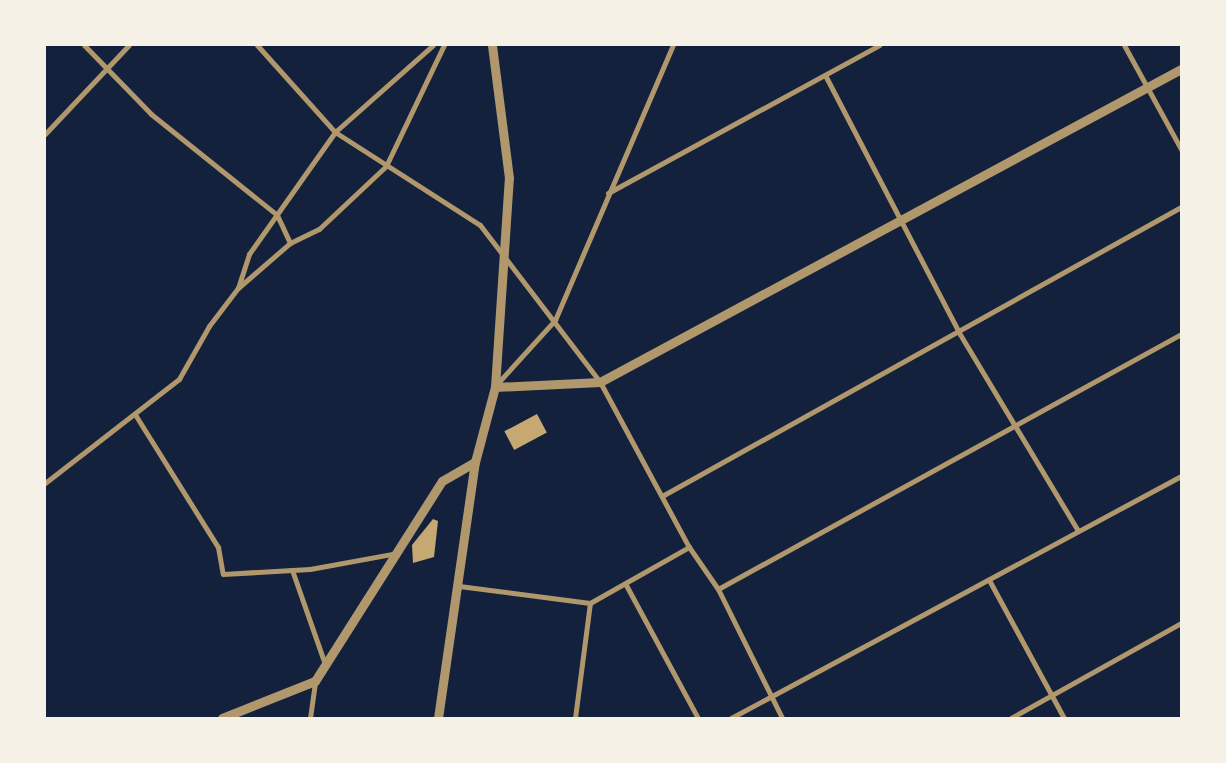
<!DOCTYPE html>
<html>
<head>
<meta charset="utf-8">
<style>
	body { margin:0 }
	#map { position:relative; width:1226px; height:763px; overflow:hidden; background:#14213d; font-family:"Noto Sans",sans-serif }
	div>[style] { position:absolute }
	[style*='--x'] { left:calc(var(--x)*1px); top:calc(var(--y)*1px); width:calc(var(--w)*1px); rotate:calc(var(--a)*1deg) }
	.building>* { inset:0; background:#c6a872; transform-origin:0 0 }
	.minor>* { height:5px; margin:-2.5px; padding:0 2.5px; transform-origin:2.5px; border-radius:2.5px; background:#b1986c }
	.tertiary>* { height:9px; margin:-4.5px; padding:0 4.5px; transform-origin:4.5px; border-radius:4.5px; background:#b1986c }
	span { translate:-50% -50%; white-space:nowrap; text-align:center; line-height:1.15; -webkit-text-stroke:4.5px #f6f1e7; paint-order:stroke }
	.frame { position:absolute; inset:0; border:46px solid #f6f1e7; pointer-events:none }
</style>
</head>
<body>
<div id="map">
	<div class="building">
		<i style="left:537px;top:414px;width:21px;height:37px;rotate:62deg"></i>
		<i style="clip-path:polygon(433px 519px,438px 521px,434px 557px,413px 563px,412px 545px)"></i>
	</div>
	<div class="minor">
		<i style="--x:84;--y:45;--w:96;--a:45.8"></i>
		<i style="--x:151;--y:114;--w:161;--a:38.7"></i>
		<i style="--x:277;--y:215;--w:31;--a:65"></i>
		<i style="--x:257;--y:45;--w:117;--a:48.1"></i>
		<i style="--x:335;--y:132;--w:172;--a:32.7"></i>
		<i style="--x:480;--y:225;--w:198;--a:52.6"></i>
		<i style="--x:600;--y:382;--w:187;--a:61.7"></i>
		<i style="--x:689;--y:547;--w:51;--a:55.4"></i>
		<i style="--x:718;--y:589;--w:144;--a:63.6"></i>
		<i style="--x:1124;--y:45;--w:119;--a:61.3"></i>
		<i style="--x:825;--y:75;--w:288;--a:62.5"></i>
		<i style="--x:958;--y:331;--w:233;--a:59"></i>
		<i style="--x:45;--y:134;--w:122;--a:-46.7"></i>
		<i style="--x:608;--y:193;--w:309;--a:-28.6"></i>
		<i style="--x:238;--y:288;--w:36;--a:-72"></i>
		<i style="--x:249;--y:254;--w:149;--a:-54.8"></i>
		<i style="--x:335;--y:132;--w:131;--a:-41.6"></i>
		<i style="--x:496;--y:385;--w:88;--a:-47.8"></i>
		<i style="--x:555;--y:320;--w:299;--a:-66.8"></i>
		<i style="--x:136;--y:416;--w:155;--a:58"></i>
		<i style="--x:218;--y:547;--w:27;--a:80"></i>
		<i style="--x:223;--y:574;--w:87;--a:-3.3"></i>
		<i style="--x:310;--y:569;--w:88;--a:-10.4"></i>
		<i style="--x:45;--y:483;--w:170;--a:-37.8"></i>
		<i style="--x:179;--y:379;--w:61;--a:-60.5"></i>
		<i style="--x:209;--y:326;--w:48;--a:-52.7"></i>
		<i style="--x:238;--y:288;--w:69;--a:-40.9"></i>
		<i style="--x:290;--y:243;--w:32;--a:-26"></i>
		<i style="--x:319;--y:229;--w:92;--a:-43.2"></i>
		<i style="--x:386;--y:166;--w:134;--a:-64.4"></i>
		<i style="--x:662;--y:496;--w:594;--a:-29.11"></i>
		<i style="--x:292;--y:570;--w:100;--a:70.7"></i>
		<i style="--x:989;--y:580;--w:157;--a:61.5"></i>
		<i style="--x:626;--y:585;--w:151;--a:61.6"></i>
		<i style="--x:459;--y:586;--w:132;--a:7.4"></i>
		<i style="--x:590;--y:603;--w:114;--a:-29.5"></i>
		<i style="--x:718;--y:589;--w:529;--a:-28.84"></i>
		<i style="--x:310;--y:718;--w:37;--a:-82"></i>
		<i style="--x:575;--y:718;--w:116;--a:-82.6"></i>
		<i style="--x:731;--y:718;--w:511;--a:-28.27"></i>
		<i style="--x:1011;--y:718;--w:195;--a:-29.2"></i>
	</div>
	<div class="tertiary">
		<i style="--x:495;--y:387;--w:105;--a:-2.7"></i>
		<i style="--x:600;--y:382;--w:660;--a:-28.31"></i>
		<i style="--x:222;--y:718;--w:100;--a:-21.7"></i>
		<i style="--x:315;--y:681;--w:237;--a:-57.6"></i>
		<i style="--x:442;--y:481;--w:38;--a:-30"></i>
		<i style="--x:438;--y:718;--w:259;--a:-81.8"></i>
		<i style="--x:475;--y:462;--w:78;--a:-75.1"></i>
		<i style="--x:495;--y:387;--w:209;--a:-86.2"></i>
		<i style="--x:509;--y:178;--w:134;--a:-97.3"></i>
	</div>
	<div class="frame"></div>
</div>
</body>
</html>
